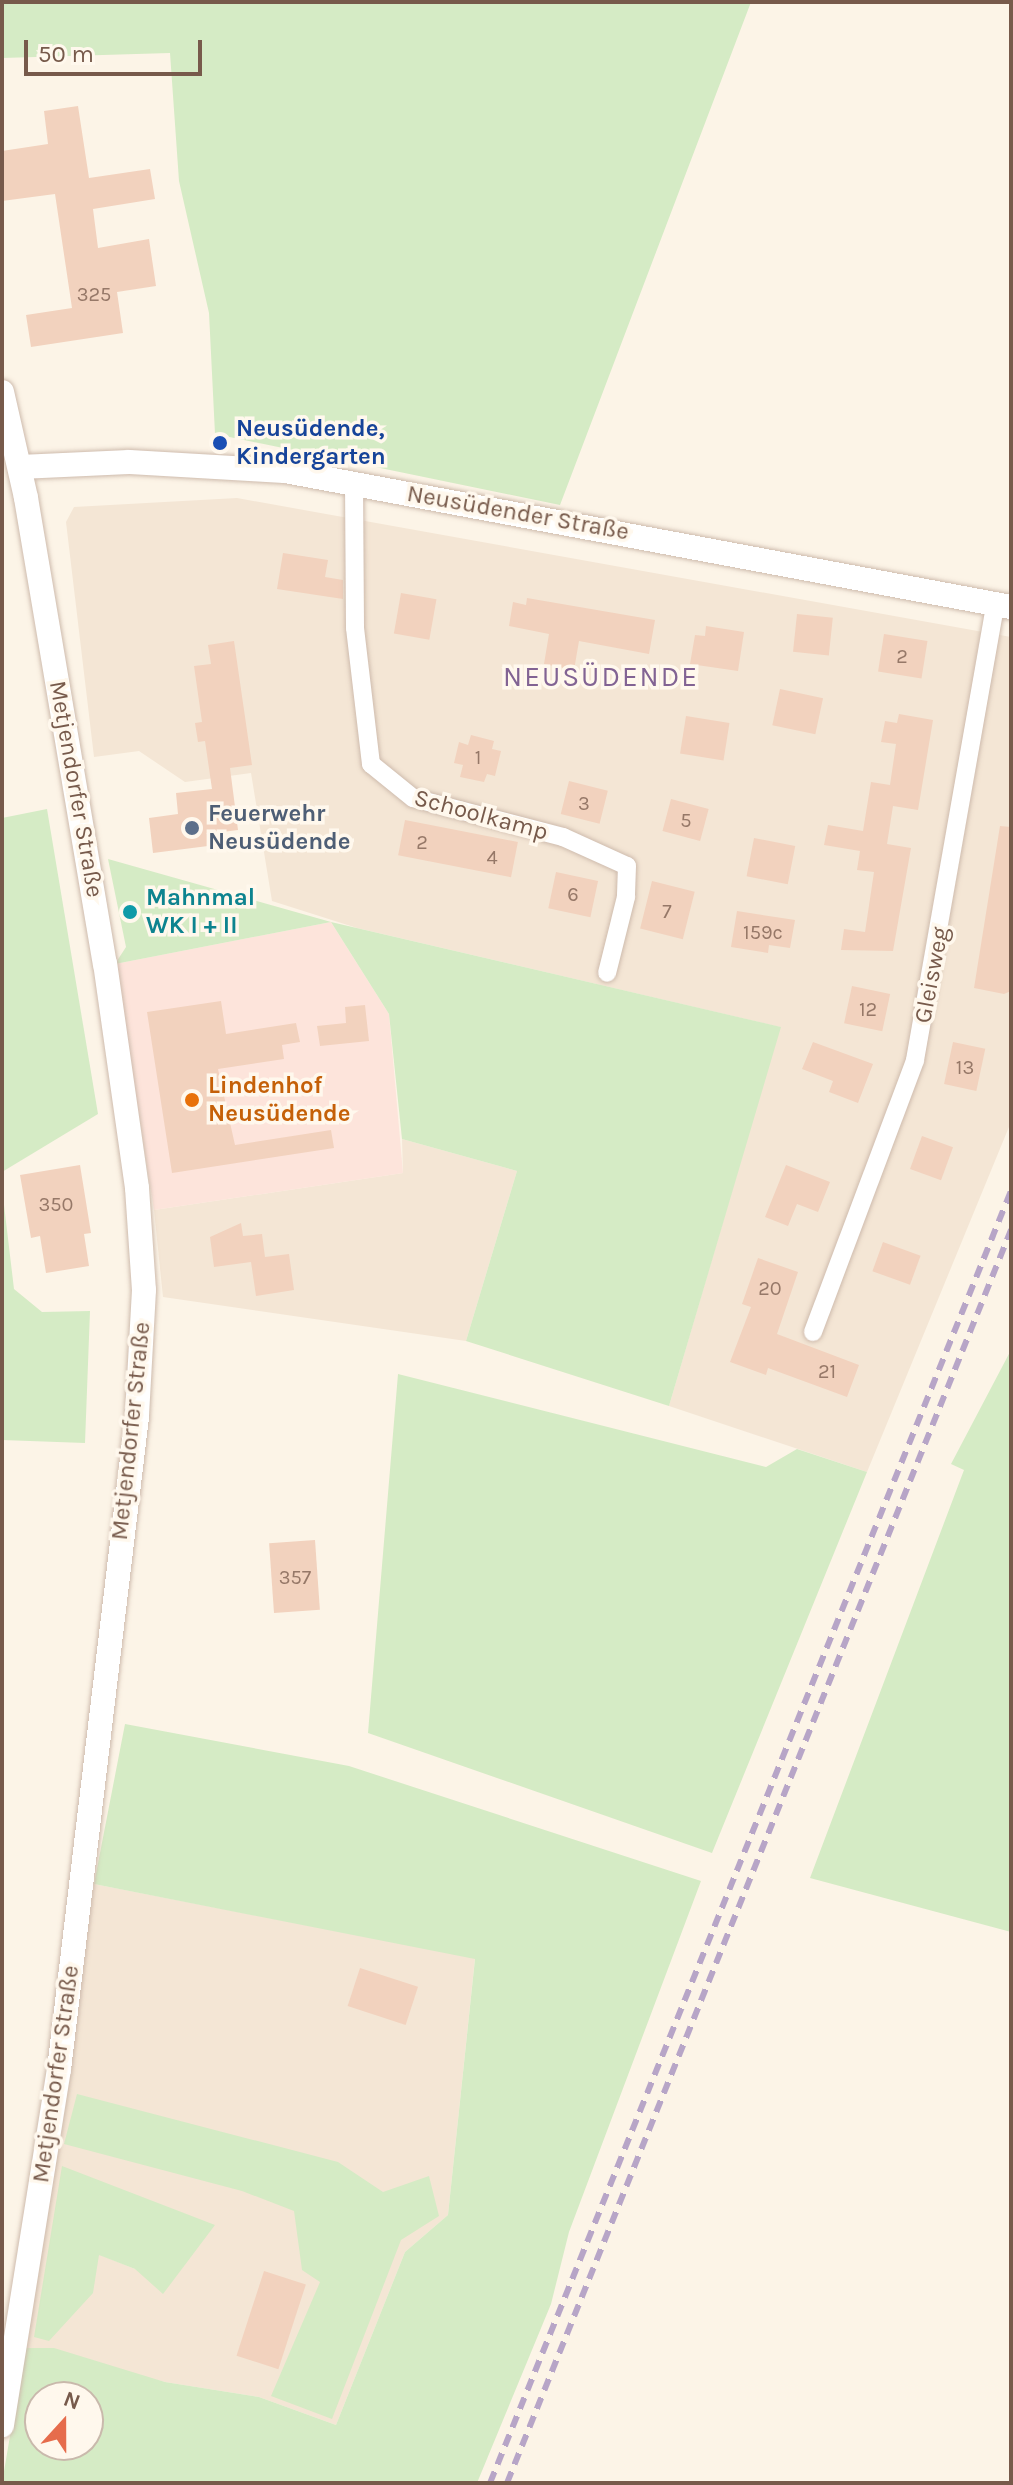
<!DOCTYPE html>
<html>
<head>
<meta charset="utf-8">
<style>
	body { margin:0 }
	#map { position:relative; width:1013px; height:2485px; overflow:hidden; background:#fcf4e7; font-family:Karla,sans-serif }
	div>[style] { position:absolute }
	[style*='--x'] { left:calc(var(--x)*1px); top:calc(var(--y)*1px); width:calc(var(--w)*1px); rotate:calc(var(--a)*1deg) }
	.residential>* { inset:0; background:#f4e6d5 }
	.commercial>* { inset:0; background:#fde4db }
	.green>* { inset:0; background:#d5ebc5 }
	.building>* { inset:0; background:#f2d2be; transform-origin:0 0 }
	.roads { filter:drop-shadow(0 0 2px #cebbad) drop-shadow(0 0 2px #cebbad) }
	.minor>* { height:18px; margin:-9px; padding:0 9px; transform-origin:9px; border-radius:9px; background:#fff }
	.tertiary>* { height:24px; margin:-12px; padding:0 12px; transform-origin:12px; border-radius:12px; background:#fff }
	.rail>* { height:6px; margin-top:-3px; transform-origin:0; background:repeating-linear-gradient(90deg,#b7a5c7 0 12px,transparent 0 20px) }
	.dots>* { width:22px; height:22px; translate:-50% -50%; box-sizing:border-box; border:4px solid #fff8ed; border-radius:50% }
	span { translate:-50% -50%; white-space:nowrap; text-align:center; line-height:1.15; -webkit-text-stroke:7px #fff8ed; paint-order:stroke }
	.number-label { font-size:20px; color:#967868 }
	.number-label span { -webkit-text-stroke-width:0 }
	.transit-label { font-size:24px; color:#164399; font-weight:700 }
	.left { translate:0 -50%; text-align:left }
	.street-label { font-size:24px; color:#775a4b }
	.service-label { font-size:24px; color:#4e5e75; font-weight:700 }
	.culture-label { font-size:24px; color:#0d838f; font-weight:700 }
	.food-label { font-size:24px; color:#c56008; font-weight:700 }
	.quarter-label { font-size:28px; color:#826393; letter-spacing:2px }
	.frame { position:absolute; inset:0; border:4px solid #775a4b; pointer-events:none }
	.north { position:absolute; left:24px; top:2381px; width:80px; height:80px; box-sizing:border-box; background:#fff8ed; border:2px solid #c9b9ac; border-radius:50%; rotate:21deg; font-size:22px; font-weight:700; line-height:32px; text-align:center; color:#775a4b }
	.north::after { content:''; display:block; margin:auto; width:28px; height:36px; background:#e66c4c; clip-path:polygon(50% 0,100% 100%,50% 72%,0 100%) }
	.scale { position:absolute; left:24px; top:40px; width:178px; height:36px; box-sizing:border-box; border:4px solid #775a4b; border-top:0; padding-left:10px; font-size:24px; line-height:28px; white-space:nowrap; color:#775a4b; -webkit-text-stroke:6px #fff8ed; paint-order:stroke }
</style>
</head>
<body>
<div id="map">
	<div class="residential">
		<i style="clip-path:polygon(237px 498px,1011px 637px,1011px 1122px,867px 1472px,669px 1406px,780px 1027px,357px 928px,272px 901px,251px 773px,185px 782px,139px 751px,94px 757px,66px 522px,74px 507px)"></i>
		<i style="clip-path:polygon(402px 1139px,517px 1171px,466px 1341px,163px 1297px,154px 1210px,403px 1173px)"></i>
		<i style="clip-path:polygon(evenodd,94px 1884px,475px 1958px,448px 2215px,405px 2252px,336px 2425px,259px 2397px,165px 2382px,25px 2348px,94px 1884px,215px 2225px,135px 2269px,98px 2254px,215px 2225px)"></i>
	</div>
	<div class="commercial">
		<i style="clip-path:polygon(331px 922px,389px 1014px,403px 1173px,154px 1210px,115px 964px)"></i>
	</div>
	<div class="green">
		<i style="clip-path:polygon(2px 2px,751px 2px,560px 505px,215px 434px,209px 313px,179px 181px,170px 53px,2px 58px)"></i>
		<i style="clip-path:polygon(47px 809px,98px 1114px,2px 1172px,2px 818px)"></i>
		<i style="clip-path:polygon(108px 859px,331px 922px,781px 1027px,669px 1406px,466px 1341px,517px 1171px,402px 1139px,389px 1014px,331px 922px,115px 964px,126px 947px)"></i>
		<i style="clip-path:polygon(2px 1188px,14px 1289px,42px 1312px,90px 1311px,85px 1443px,2px 1440px)"></i>
		<i style="clip-path:polygon(1011px 1350px,1011px 1932px,810px 1878px,964px 1470px,951px 1464px)"></i>
		<i style="clip-path:polygon(398px 1374px,766px 1467px,797px 1449px,867px 1472px,712px 1853px,368px 1733px)"></i>
		<i style="clip-path:polygon(evenodd,125px 1724px,349px 1766px,701px 1881px,569px 2232px,551px 2304px,477px 2483px,2px 2483px,25px 2348px,54px 2348px,165px 2382px,259px 2397px,336px 2425px,405px 2252px,448px 2215px,475px 1959px,94px 1884px,125px 1724px,40px 2397px,88px 2397px,88px 2445px,40px 2445px,40px 2397px)"></i>
		<i style="clip-path:polygon(77px 2094px,338px 2162px,383px 2192px,429px 2176px,439px 2216px,401px 2240px,332px 2419px,271px 2396px,320px 2282px,302px 2270px,294px 2211px,242px 2191px,64px 2144px)"></i>
		<i style="clip-path:polygon(62px 2166px,215px 2225px,163px 2294px,135px 2269px,99px 2255px,93px 2293px,49px 2341px,34px 2337px)"></i>
	</div>
	<div class="building">
		<i style="clip-path:polygon(78px 106px,89px 178px,150px 169px,155px 199px,93px 209px,98px 248px,149px 239px,156px 286px,117px 292px,123px 333px,31px 347px,26px 315px,72px 308px,55px 194px,2px 201px,2px 151px,48px 144px,44px 111px)"></i>
		<i style="clip-path:polygon(283px 553px,328px 560px,325px 577px,343px 580px,343px 599px,277px 589px)"></i>
		<i style="left:401px;top:593px;width:36px;height:41px;rotate:10deg"></i>
		<i style="clip-path:polygon(527px 598px,655px 620px,649px 654px,579px 641px,574px 670px,544px 664px,549px 634px,509px 626px,513px 602px,526px 605px)"></i>
		<i style="left:797px;top:614px;width:36px;height:38px;rotate:6deg"></i>
		<i style="clip-path:polygon(706px 626px,744px 632px,738px 671px,690px 664px,695px 635px,705px 636px)"></i>
		<i style="left:884px;top:634px;width:44px;height:38px;rotate:9deg"></i>
		<i style="clip-path:polygon(234px 641px,252px 765px,230px 768px,238px 830px,207px 834px,208px 846px,153px 853px,149px 818px,178px 814px,176px 793px,212px 789px,205px 741px,198px 742px,195px 723px,202px 722px,194px 666px,211px 664px,208px 645px)"></i>
		<i style="left:780px;top:689px;width:44px;height:37px;rotate:12deg"></i>
		<i style="clip-path:polygon(899px 714px,933px 720px,918px 810px,893px 806px,887px 844px,911px 848px,893px 951px,841px 950px,844px 929px,865px 932px,874px 872px,857px 870px,860px 851px,824px 845px,828px 825px,863px 831px,871px 782px,890px 785px,896px 744px,881px 742px,885px 721px,897px 723px)"></i>
		<i style="left:686px;top:716px;width:44px;height:38px;rotate:9deg"></i>
		<i style="clip-path:polygon(471px 735px,494px 741px,492px 749px,501px 751px,495px 776px,487px 774px,484px 782px,460px 777px,463px 765px,454px 763px,459px 742px,468px 745px)"></i>
		<i style="left:569px;top:781px;width:40px;height:34px;rotate:14deg"></i>
		<i style="left:671px;top:799px;width:39px;height:33px;rotate:15deg"></i>
		<i style="left:405px;top:820px;width:115px;height:36px;rotate:11deg"></i>
		<i style="clip-path:polygon(1000px 826px,1011px 827px,1011px 991px,1004px 994px,974px 988px)"></i>
		<i style="left:754px;top:838px;width:42px;height:39px;rotate:11deg"></i>
		<i style="left:556px;top:872px;width:43px;height:37px;rotate:12deg"></i>
		<i style="left:652px;top:881px;width:44px;height:49px;rotate:14deg"></i>
		<i style="clip-path:polygon(737px 911px,795px 920px,790px 948px,769px 945px,768px 953px,731px 947px)"></i>
		<i style="left:852px;top:986px;width:39px;height:38px;rotate:12deg"></i>
		<i style="clip-path:polygon(221px 1001px,226px 1034px,296px 1023px,300px 1042px,282px 1045px,284px 1059px,218px 1069px,235px 1145px,331px 1130px,334px 1148px,172px 1173px,147px 1012px)"></i>
		<i style="clip-path:polygon(365px 1005px,369px 1041px,320px 1046px,317px 1026px,346px 1023px,345px 1007px)"></i>
		<i style="clip-path:polygon(813px 1042px,873px 1064px,858px 1103px,829px 1092px,833px 1081px,802px 1069px)"></i>
		<i style="left:953px;top:1042px;width:33px;height:43px;rotate:12deg"></i>
		<i style="left:922px;top:1136px;width:33px;height:35px;rotate:20deg"></i>
		<i style="clip-path:polygon(80px 1165px,91px 1233px,84px 1234px,89px 1266px,46px 1273px,40px 1236px,31px 1238px,20px 1175px)"></i>
		<i style="clip-path:polygon(786px 1165px,830px 1182px,818px 1212px,797px 1204px,788px 1226px,765px 1217px)"></i>
		<i style="clip-path:polygon(241px 1223px,243px 1236px,262px 1234px,265px 1257px,289px 1254px,294px 1290px,256px 1296px,251px 1262px,214px 1267px,210px 1237px)"></i>
		<i style="left:883px;top:1242px;width:40px;height:31px;rotate:20deg"></i>
		<i style="clip-path:polygon(758px 1258px,798px 1272px,777px 1334px,859px 1365px,847px 1397px,768px 1368px,766px 1375px,730px 1362px,751px 1307px,742px 1304px)"></i>
		<i style="left:315px;top:1540px;width:70px;height:46px;rotate:86deg"></i>
		<i style="left:360px;top:1968px;width:61px;height:40px;rotate:18deg"></i>
		<i style="left:264px;top:2271px;width:44px;height:89px;rotate:18deg"></i>
	</div>
	<div class="roads">
		<div class="minor">
			<i style="--x:354;--y:483;--w:145;--a:89.6"></i>
			<i style="--x:355;--y:628;--w:137;--a:83.3"></i>
			<i style="--x:371;--y:764;--w:54;--a:39"></i>
			<i style="--x:413;--y:798;--w:155;--a:14.6"></i>
			<i style="--x:563;--y:837;--w:70;--a:24.4"></i>
			<i style="--x:627;--y:866;--w:31;--a:92"></i>
			<i style="--x:626;--y:897;--w:78;--a:104"></i>
			<i style="--x:813;--y:1332;--w:290;--a:-69.4"></i>
			<i style="--x:915;--y:1060;--w:463;--a:-80"></i>
		</div>
		<div class="tertiary">
			<i style="--x:2;--y:392;--w:109;--a:77.2"></i>
			<i style="--x:26;--y:498;--w:472;--a:80.4"></i>
			<i style="--x:105;--y:963;--w:227;--a:81.9"></i>
			<i style="--x:137;--y:1188;--w:102;--a:86.1"></i>
			<i style="--x:144;--y:1290;--w:127;--a:93.2"></i>
			<i style="--x:137;--y:1417;--w:657;--a:96.82"></i>
			<i style="--x:59;--y:2069;--w:361;--a:99.1"></i>
			<i style="--x:20;--y:467;--w:109;--a:-2.6"></i>
			<i style="--x:129;--y:462;--w:156;--a:3.3"></i>
			<i style="--x:285;--y:471;--w:739;--a:10.61"></i>
		</div>
	</div>
	<div class="rail">
		<i style="--x:490;--y:2483;--w:1393;--a:-68.04"></i>
		<i style="--x:507;--y:2483;--w:1351;--a:-68.09"></i>
	</div>
	<div class="dots">
		<i style="left:220px;top:443px;background:#1a4fb4"></i>
		<i style="left:192px;top:828px;background:#5c6f8a"></i>
		<i style="left:130px;top:912px;background:#0f9aa8"></i>
		<i style="left:192px;top:1100px;background:#e8710a"></i>
	</div>
	<div class="number-label">
		<span style="left:94px;top:294px">325</span>
		<span style="left:902px;top:656px">2</span>
		<span style="left:478px;top:757px">1</span>
		<span style="left:584px;top:803px">3</span>
		<span style="left:686px;top:820px">5</span>
		<span style="left:422px;top:842px">2</span>
		<span style="left:492px;top:857px">4</span>
		<span style="left:573px;top:894px">6</span>
		<span style="left:667px;top:911px">7</span>
		<span style="left:763px;top:932px">159c</span>
		<span style="left:868px;top:1009px">12</span>
		<span style="left:965px;top:1067px">13</span>
		<span style="left:56px;top:1204px">350</span>
		<span style="left:770px;top:1288px">20</span>
		<span style="left:827px;top:1371px">21</span>
		<span style="left:295px;top:1577px">357</span>
	</div>
	<div class="transit-label">
		<span class="left" style="left:236px;top:443px">Neusüdende,<br>Kindergarten</span>
	</div>
	<div class="street-label">
		<span style="left:518px;top:513px;rotate:10deg">Neusüdender Straße</span>
		<span style="left:76px;top:789px;rotate:80deg">Metjendorfer Straße</span>
		<span style="left:481px;top:815px;rotate:15deg">Schoolkamp</span>
		<span style="left:932px;top:975px;rotate:-79deg">Gleisweg</span>
		<span style="left:131px;top:1431px;rotate:-84deg">Metjendorfer Straße</span>
		<span style="left:56px;top:2074px;rotate:-82deg">Metjendorfer Straße</span>
	</div>
	<div class="service-label">
		<span class="left" style="left:208px;top:828px">Feuerwehr<br>Neusüdende</span>
	</div>
	<div class="culture-label">
		<span class="left" style="left:146px;top:912px">Mahnmal<br>WK I + II</span>
	</div>
	<div class="food-label">
		<span class="left" style="left:208px;top:1100px">Lindenhof<br>Neusüdende</span>
	</div>
	<div class="quarter-label">
		<span style="left:601px;top:677px">NEUSÜDENDE</span>
	</div>
	<div class="frame"></div>
	<div class="north">N</div>
	<div class="scale">50 m</div>
</div>
</body>
</html>
